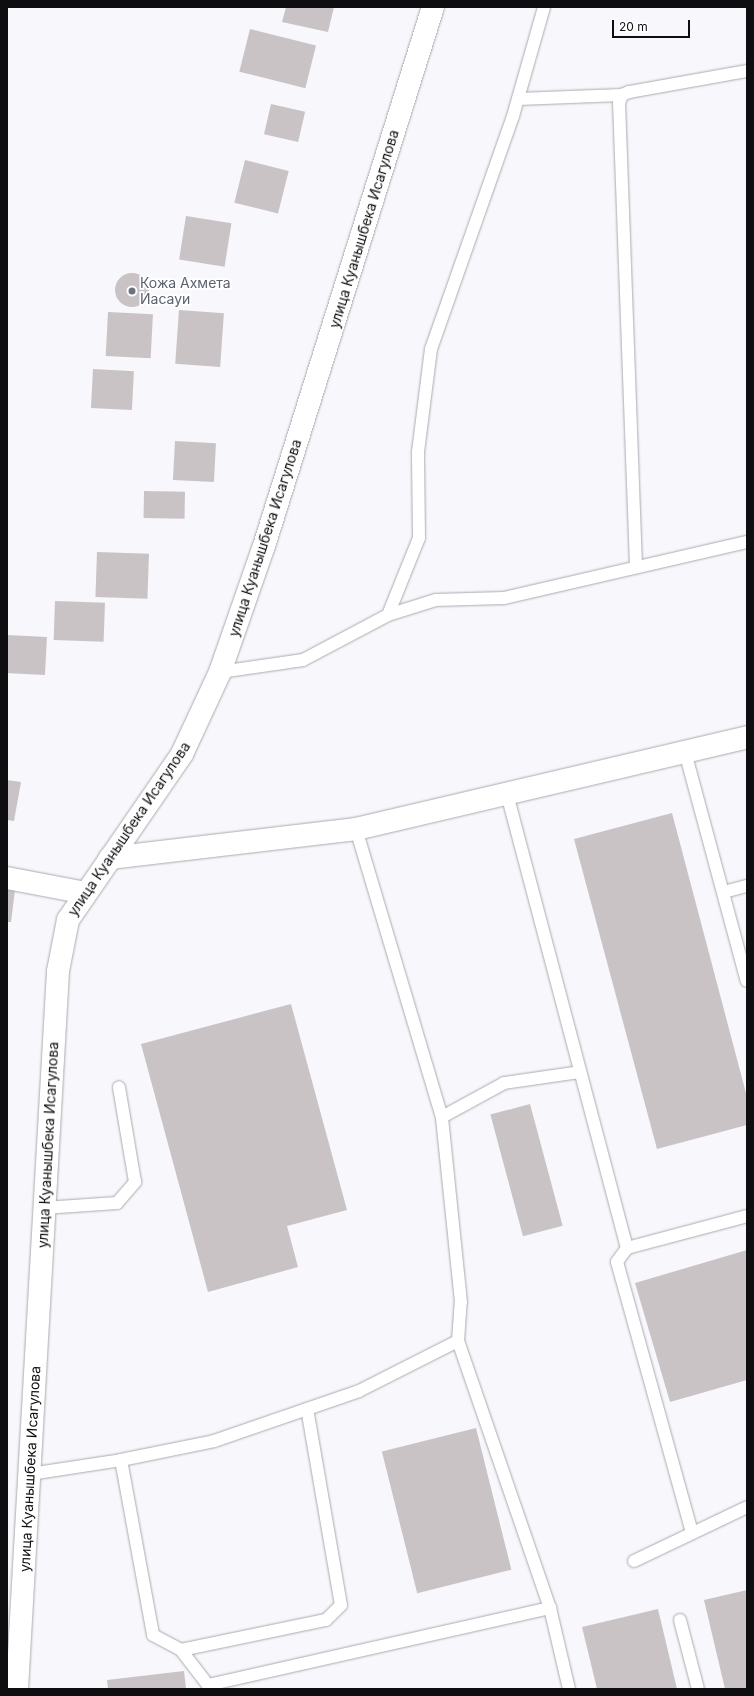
<!DOCTYPE html>
<html>
<head>
<meta charset="utf-8">
<style>
	body { margin:0 }
	#map { position:relative; width:754px; height:1696px; overflow:hidden; background:#f7f7fc; font-family:Inter,sans-serif }
	div>[style] { position:absolute }
	[style*='--x'] { left:calc(var(--x)*1px); top:calc(var(--y)*1px); width:calc(var(--w)*1px); rotate:calc(var(--a)*1deg) }
	.building>* { inset:0; background:#c9c3c6; transform-origin:0 0 }
	.round { border-radius:50% }
	.roads { filter:drop-shadow(0 0 1px #aaaaaf) drop-shadow(0 0 1px #aaaaaf) }
	.service>* { height:12px; margin:-6px; padding:0 6px; transform-origin:6px; border-radius:6px; background:#fff }
	.minor>* { height:22px; margin:-11px; padding:0 11px; transform-origin:11px; border-radius:11px; background:#fff }
	.dots>* { width:11px; height:11px; translate:-50% -50%; box-sizing:border-box; border:2px solid #fff; border-radius:50% }
	span { translate:-50% -50%; white-space:nowrap; text-align:center; line-height:1.15; -webkit-text-stroke:3.5px #fff; paint-order:stroke }
	.street-label { font-size:14px; color:#0e0e10 }
	.worship-label { font-size:14px; color:#5b616d }
	.left { translate:0 -50%; text-align:left }
	.frame { position:absolute; inset:0; border:8px solid #0e0e10; pointer-events:none }
	.scale { position:absolute; left:612px; top:20px; width:78px; height:18px; box-sizing:border-box; border:2px solid #0e0e10; border-top:0; padding-left:5px; font-size:12px; line-height:14px; white-space:nowrap; color:#0e0e10; -webkit-text-stroke:3px #fff; paint-order:stroke }
</style>
</head>
<body>
<div id="map">
	<div class="building">
		<i style="clip-path:polygon(286px 7px,334px 7px,328px 32px,282px 22px)"></i>
		<i style="left:250px;top:29px;width:68px;height:44px;rotate:14deg"></i>
		<i style="left:271px;top:104px;width:35px;height:31px;rotate:13deg"></i>
		<i style="left:245px;top:160px;width:45px;height:44px;rotate:14deg"></i>
		<i style="left:186px;top:216px;width:46px;height:44px;rotate:9deg"></i>
		<i class="round" style="left:115px;top:273px;width:34px;height:34px"></i>
		<i style="left:179px;top:310px;width:45px;height:54px;rotate:4deg"></i>
		<i style="left:108px;top:312px;width:45px;height:44px;rotate:3deg"></i>
		<i style="left:93px;top:369px;width:41px;height:39px;rotate:3deg"></i>
		<i style="left:175px;top:441px;width:41px;height:39px;rotate:3deg"></i>
		<i style="left:144px;top:491px;width:41px;height:27px;rotate:1deg"></i>
		<i style="left:97px;top:552px;width:52px;height:45px;rotate:2deg"></i>
		<i style="left:55px;top:601px;width:50px;height:39px;rotate:2deg"></i>
		<i style="left:7px;top:635px;width:40px;height:38px;rotate:3deg"></i>
		<i style="clip-path:polygon(7px 780px,21px 782px,14px 821px,7px 820px)"></i>
		<i style="clip-path:polygon(672px 813px,747px 1097px,747px 1125px,657px 1149px,574px 839px)"></i>
		<i style="clip-path:polygon(7px 889px,15px 890px,11px 922px,7px 922px)"></i>
		<i style="clip-path:polygon(291px 1004px,347px 1210px,287px 1226px,298px 1267px,208px 1292px,141px 1044px)"></i>
		<i style="left:530px;top:1104px;width:126px;height:41px;rotate:75deg"></i>
		<i style="clip-path:polygon(747px 1250px,747px 1380px,670px 1402px,635px 1283px)"></i>
		<i style="left:476px;top:1428px;width:146px;height:97px;rotate:76deg"></i>
		<i style="clip-path:polygon(747px 1590px,747px 1689px,725px 1689px,704px 1600px)"></i>
		<i style="clip-path:polygon(658px 1609px,677px 1689px,597px 1689px,582px 1627px)"></i>
		<i style="clip-path:polygon(184px 1671px,186px 1689px,108px 1689px,107px 1680px)"></i>
	</div>
	<div class="roads">
		<div class="service">
			<i style="--x:518;--y:99;--w:104;--a:-2.2"></i>
			<i style="--x:636;--y:566;--w:463;--a:-92.1"></i>
			<i style="--x:619;--y:103;--w:9;--a:-69"></i>
			<i style="--x:622;--y:95;--w:8;--a:-23"></i>
			<i style="--x:629;--y:92;--w:120;--a:-10.1"></i>
			<i style="--x:388;--y:615;--w:83;--a:-68.1"></i>
			<i style="--x:419;--y:538;--w:86;--a:-90.7"></i>
			<i style="--x:418;--y:452;--w:104;--a:-82.8"></i>
			<i style="--x:431;--y:349;--w:247;--a:-70.6"></i>
			<i style="--x:513;--y:116;--w:113;--a:-74.1"></i>
			<i style="--x:220;--y:672;--w:84;--a:-8.2"></i>
			<i style="--x:303;--y:660;--w:96;--a:-27.9"></i>
			<i style="--x:388;--y:615;--w:50;--a:-17.4"></i>
			<i style="--x:436;--y:600;--w:68;--a:-1.7"></i>
			<i style="--x:504;--y:598;--w:249;--a:-13"></i>
			<i style="--x:685;--y:752;--w:237;--a:74.9"></i>
			<i style="--x:507;--y:794;--w:470;--a:75.2"></i>
			<i style="--x:627;--y:1248;--w:124;--a:-14.9"></i>
			<i style="--x:356;--y:829;--w:301;--a:73.4"></i>
			<i style="--x:724;--y:892;--w:24;--a:-15"></i>
			<i style="--x:44;--y:1208;--w:73;--a:-3.9"></i>
			<i style="--x:117;--y:1203;--w:28;--a:-49"></i>
			<i style="--x:135;--y:1182;--w:96;--a:-99.6"></i>
			<i style="--x:627;--y:1248;--w:17;--a:126"></i>
			<i style="--x:617;--y:1262;--w:281;--a:74.5"></i>
			<i style="--x:458;--y:1341;--w:282;--a:71"></i>
			<i style="--x:121;--y:1460;--w:178;--a:79.6"></i>
			<i style="--x:153;--y:1635;--w:32;--a:28"></i>
			<i style="--x:181;--y:1650;--w:148;--a:-11.7"></i>
			<i style="--x:326;--y:1620;--w:21;--a:-45"></i>
			<i style="--x:341;--y:1605;--w:199;--a:-99.8"></i>
			<i style="--x:30;--y:1474;--w:92;--a:-8.7"></i>
			<i style="--x:121;--y:1460;--w:95;--a:-11.5"></i>
			<i style="--x:214;--y:1441;--w:153;--a:-19"></i>
			<i style="--x:359;--y:1391;--w:111;--a:-26.8"></i>
			<i style="--x:458;--y:1341;--w:39;--a:-86"></i>
			<i style="--x:461;--y:1302;--w:186;--a:-95.9"></i>
			<i style="--x:442;--y:1117;--w:71;--a:-28.7"></i>
			<i style="--x:504;--y:1083;--w:77;--a:-8.2"></i>
			<i style="--x:634;--y:1561;--w:125;--a:-25.5"></i>
			<i style="--x:680;--y:1620;--w:71;--a:75.4"></i>
			<i style="--x:181;--y:1650;--w:44;--a:52.4"></i>
			<i style="--x:209;--y:1689;--w:4;--a:-104"></i>
			<i style="--x:208;--y:1685;--w:351;--a:-12.7"></i>
			<i style="--x:550;--y:1608;--w:83;--a:76.8"></i>
		</div>
		<div class="minor">
			<i style="--x:110;--y:858;--w:248;--a:-6.7"></i>
			<i style="--x:356;--y:829;--w:402;--a:-13.2"></i>
			<i style="--x:7;--y:878;--w:80;--a:10.8"></i>
			<i style="--x:17;--y:1689;--w:719;--a:-86.73"></i>
			<i style="--x:58;--y:971;--w:52;--a:-78.9"></i>
			<i style="--x:68;--y:920;--w:201;--a:-55.5"></i>
			<i style="--x:182;--y:754;--w:90;--a:-65.1"></i>
			<i style="--x:220;--y:672;--w:133;--a:-70.8"></i>
			<i style="--x:264;--y:546;--w:565;--a:-72.59"></i>
		</div>
	</div>
	<div class="dots">
		<i style="left:132px;top:291px;background:#6b7280"></i>
	</div>
	<div class="street-label">
		<span style="left:364px;top:229px;rotate:-73deg">улица Куанышбека Исагулова</span>
		<span style="left:265px;top:538px;rotate:-72deg">улица Куанышбека Исагулова</span>
		<span style="left:129px;top:829px;rotate:-56deg">улица Куанышбека Исагулова</span>
		<span style="left:48px;top:1145px;rotate:-87deg">улица Куанышбека Исагулова</span>
		<span style="left:30px;top:1469px;rotate:-87deg">улица Куанышбека Исагулова</span>
	</div>
	<div class="worship-label">
		<span class="left" style="left:140px;top:291px">Кожа Ахмета<br>Иасауи</span>
	</div>
	<div class="frame"></div>
	<div class="scale">20 m</div>
</div>
</body>
</html>
